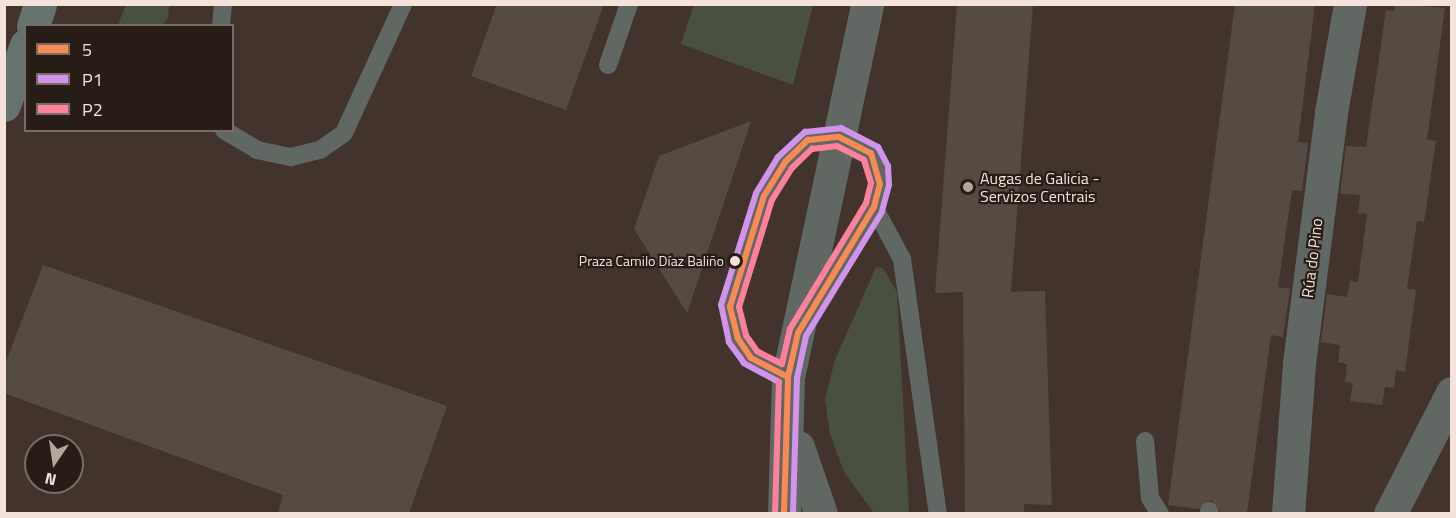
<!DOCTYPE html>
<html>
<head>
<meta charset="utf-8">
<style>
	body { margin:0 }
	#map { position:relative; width:1456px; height:518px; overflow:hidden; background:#42342c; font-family:"Titillium Web",sans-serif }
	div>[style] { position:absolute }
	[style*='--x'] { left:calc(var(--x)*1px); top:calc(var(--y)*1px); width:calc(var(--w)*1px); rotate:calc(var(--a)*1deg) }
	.green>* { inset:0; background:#4a5040 }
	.building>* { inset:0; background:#554b43 }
	.service>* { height:18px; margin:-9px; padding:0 9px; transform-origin:9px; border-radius:9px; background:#616863 }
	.minor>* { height:33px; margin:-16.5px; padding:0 16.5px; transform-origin:16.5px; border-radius:16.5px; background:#616863 }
	.primary>* { height:33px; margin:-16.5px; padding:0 16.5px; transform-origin:16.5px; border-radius:16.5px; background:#65726d }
	.bus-1>* { height:6px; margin:-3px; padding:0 3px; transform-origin:3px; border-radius:3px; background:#f98a56 }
	.bus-2>* { height:6px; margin:-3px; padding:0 3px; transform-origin:3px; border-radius:3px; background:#d193ec }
	.bus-3>* { height:6px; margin:-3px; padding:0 3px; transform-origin:3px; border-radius:3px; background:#ff809a }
	.dots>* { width:16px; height:16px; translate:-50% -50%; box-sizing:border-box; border:3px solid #271c16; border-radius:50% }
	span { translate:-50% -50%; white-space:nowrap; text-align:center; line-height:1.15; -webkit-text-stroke:4.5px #271c16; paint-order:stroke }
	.bus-label { font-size:14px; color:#f3e3db }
	.right { translate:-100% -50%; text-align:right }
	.poi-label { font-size:16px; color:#f3e3db }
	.left { translate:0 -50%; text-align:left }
	.street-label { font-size:16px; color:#f3e3db }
	.frame { position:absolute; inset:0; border:6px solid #f3e3db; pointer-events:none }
	.legend { position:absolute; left:24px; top:24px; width:210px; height:108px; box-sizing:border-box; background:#271c16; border:2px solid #796c65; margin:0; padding:8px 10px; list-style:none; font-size:18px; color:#f3e3db }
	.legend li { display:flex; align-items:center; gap:12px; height:30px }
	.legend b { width:30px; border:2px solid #796c65 }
	.north { position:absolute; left:24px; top:434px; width:60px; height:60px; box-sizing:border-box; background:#271c16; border:2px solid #796c65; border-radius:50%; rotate:193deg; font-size:16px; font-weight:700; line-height:24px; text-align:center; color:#f3e3db }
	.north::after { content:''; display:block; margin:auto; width:21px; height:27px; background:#b5a69e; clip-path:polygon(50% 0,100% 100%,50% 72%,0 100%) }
</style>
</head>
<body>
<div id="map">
	<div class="green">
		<i style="clip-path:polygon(126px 5px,169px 5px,168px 18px,163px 25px,118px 25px)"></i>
		<i style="clip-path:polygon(694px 5px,813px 5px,793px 85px,681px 44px)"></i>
		<i style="clip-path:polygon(876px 267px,883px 268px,897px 292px,909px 513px,874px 513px,844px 472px,830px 434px,825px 399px,835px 360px)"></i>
	</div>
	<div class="building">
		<i style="clip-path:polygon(497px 4px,604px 4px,566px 110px,471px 76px)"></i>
		<i style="clip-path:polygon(957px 4px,1033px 4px,1011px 292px,1045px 291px,1052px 505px,1024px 504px,1024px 513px,965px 513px,963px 292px,935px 293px)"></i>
		<i style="clip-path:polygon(1235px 4px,1315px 4px,1298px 142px,1308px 143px,1302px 191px,1292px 190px,1278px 287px,1290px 289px,1283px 337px,1271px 335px,1247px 513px,1221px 513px,1211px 500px,1198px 509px,1168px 505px)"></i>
		<i style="clip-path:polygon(1395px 4px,1445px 8px,1427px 140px,1436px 141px,1424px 222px,1417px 221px,1407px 289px,1416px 290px,1405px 372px,1396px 370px,1394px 388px,1385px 387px,1382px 405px,1350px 401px,1353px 383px,1345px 382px,1347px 364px,1338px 362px,1340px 345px,1321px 342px,1327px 294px,1347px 297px,1350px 281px,1358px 282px,1367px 214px,1358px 213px,1360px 195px,1340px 194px,1346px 146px,1366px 147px,1386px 10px,1394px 11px)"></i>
		<i style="clip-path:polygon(751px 121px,687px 313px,634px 229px,659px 156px)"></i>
		<i style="clip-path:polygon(43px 265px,447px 406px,409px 513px,278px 513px,283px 495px,4px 393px,4px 367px)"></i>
	</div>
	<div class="service">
		<i style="--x:221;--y:26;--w:22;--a:-85"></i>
		<i style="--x:608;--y:65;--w:65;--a:-71"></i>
		<i style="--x:224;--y:130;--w:39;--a:31"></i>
		<i style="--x:257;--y:150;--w:35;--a:12"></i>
		<i style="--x:291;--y:157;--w:30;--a:-14"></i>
		<i style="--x:320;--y:150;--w:29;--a:-35"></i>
		<i style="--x:344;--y:133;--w:142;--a:-65.4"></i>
		<i style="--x:874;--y:207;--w:59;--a:61.7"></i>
		<i style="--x:902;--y:259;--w:258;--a:82"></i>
		<i style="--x:788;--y:377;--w:42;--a:-152.8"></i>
		<i style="--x:751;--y:358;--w:23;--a:-124"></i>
		<i style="--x:738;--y:339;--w:33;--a:-104"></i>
		<i style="--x:730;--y:307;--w:116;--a:-73"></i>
		<i style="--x:764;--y:196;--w:40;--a:-58"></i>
		<i style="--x:785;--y:162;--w:32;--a:-44"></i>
		<i style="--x:808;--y:140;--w:31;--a:-6"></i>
		<i style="--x:839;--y:137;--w:36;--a:27"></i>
		<i style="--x:871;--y:153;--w:17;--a:62"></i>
		<i style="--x:879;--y:168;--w:16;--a:86"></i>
		<i style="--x:880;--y:184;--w:24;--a:105"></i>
		<i style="--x:874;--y:207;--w:122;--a:121.2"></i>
		<i style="--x:1145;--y:441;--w:57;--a:85"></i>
		<i style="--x:1150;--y:498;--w:19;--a:58"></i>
		<i style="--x:1209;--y:511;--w:3;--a:72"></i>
	</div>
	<div class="minor">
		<i style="--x:798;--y:447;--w:71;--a:71.1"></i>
		<i style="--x:784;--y:514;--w:137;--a:-88.3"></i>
		<i style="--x:788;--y:377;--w:381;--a:-78"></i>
		<i style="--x:1288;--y:514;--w:151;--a:-85.8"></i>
		<i style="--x:1299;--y:363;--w:253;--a:-82.7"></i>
		<i style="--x:1331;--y:112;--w:110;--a:-80"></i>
		<i style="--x:1390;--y:514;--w:136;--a:-62.9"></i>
	</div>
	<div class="primary">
		<i style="--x:33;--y:26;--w:23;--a:-72"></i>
		<i style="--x:4;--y:105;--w:64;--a:-69.9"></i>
	</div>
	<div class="bus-1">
		<i style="--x:839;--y:137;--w:36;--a:27"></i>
		<i style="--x:871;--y:153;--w:32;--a:74"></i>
		<i style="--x:880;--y:184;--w:24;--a:105"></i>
		<i style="--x:874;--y:207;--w:147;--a:121.1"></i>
		<i style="--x:798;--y:333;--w:45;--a:102.8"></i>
		<i style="--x:788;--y:377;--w:42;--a:-152.8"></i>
		<i style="--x:751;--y:358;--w:23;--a:-124"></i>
		<i style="--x:738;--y:339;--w:33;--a:-104"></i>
		<i style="--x:730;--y:307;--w:116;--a:-73"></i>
		<i style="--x:764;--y:196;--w:40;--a:-58"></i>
		<i style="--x:785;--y:162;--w:32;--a:-44"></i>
		<i style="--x:808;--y:140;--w:31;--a:-6"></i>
		<i style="--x:784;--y:514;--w:137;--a:-88.3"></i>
	</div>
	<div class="bus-2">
		<i style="--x:779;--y:382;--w:40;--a:-152"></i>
		<i style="--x:744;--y:363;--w:26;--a:-126"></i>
		<i style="--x:729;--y:342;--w:38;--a:-102"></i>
		<i style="--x:721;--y:305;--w:117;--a:-72.6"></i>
		<i style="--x:756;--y:193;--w:42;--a:-58.6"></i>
		<i style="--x:778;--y:157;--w:37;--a:-43"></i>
		<i style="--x:805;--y:132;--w:36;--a:-6"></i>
		<i style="--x:841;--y:128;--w:42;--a:27.2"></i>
		<i style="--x:878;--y:147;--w:21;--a:62"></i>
		<i style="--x:888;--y:166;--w:19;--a:87"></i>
		<i style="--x:889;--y:185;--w:28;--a:105"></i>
		<i style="--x:882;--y:212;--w:145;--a:121.5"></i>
		<i style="--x:806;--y:336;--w:43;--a:102.1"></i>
		<i style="--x:797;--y:378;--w:136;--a:91.7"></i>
	</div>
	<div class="bus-3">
		<i style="--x:837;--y:146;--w:30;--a:27"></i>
		<i style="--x:864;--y:160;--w:24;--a:73"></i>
		<i style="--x:871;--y:183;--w:21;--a:104"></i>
		<i style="--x:866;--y:203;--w:147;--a:121.1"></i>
		<i style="--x:790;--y:329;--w:36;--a:103"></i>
		<i style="--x:782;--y:364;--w:28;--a:-153"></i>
		<i style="--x:757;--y:351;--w:19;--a:-125"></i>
		<i style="--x:746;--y:335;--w:29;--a:-104"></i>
		<i style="--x:739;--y:307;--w:112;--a:-72.9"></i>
		<i style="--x:772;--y:200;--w:38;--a:-58"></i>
		<i style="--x:792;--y:168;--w:28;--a:-44"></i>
		<i style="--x:812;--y:149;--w:25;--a:-7"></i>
		<i style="--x:775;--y:514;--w:132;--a:-88.3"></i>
	</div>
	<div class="dots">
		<i style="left:968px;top:187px;background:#b5a69e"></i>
		<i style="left:735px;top:261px;background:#f3e3db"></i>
	</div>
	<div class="bus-label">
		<span class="right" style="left:724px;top:261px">Praza Camilo Díaz Baliño</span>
	</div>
	<div class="poi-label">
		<span class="left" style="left:980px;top:187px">Augas de Galicia -<br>Servizos Centrais</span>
	</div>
	<div class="street-label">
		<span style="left:1312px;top:258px;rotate:-83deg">Rúa do Pino</span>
	</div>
	<div class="frame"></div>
	<ul class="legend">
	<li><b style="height:8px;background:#f98a56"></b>5</li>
	<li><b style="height:8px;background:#d193ec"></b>P1</li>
	<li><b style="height:8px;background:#ff809a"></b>P2</li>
	</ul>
	<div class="north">N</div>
</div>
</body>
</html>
